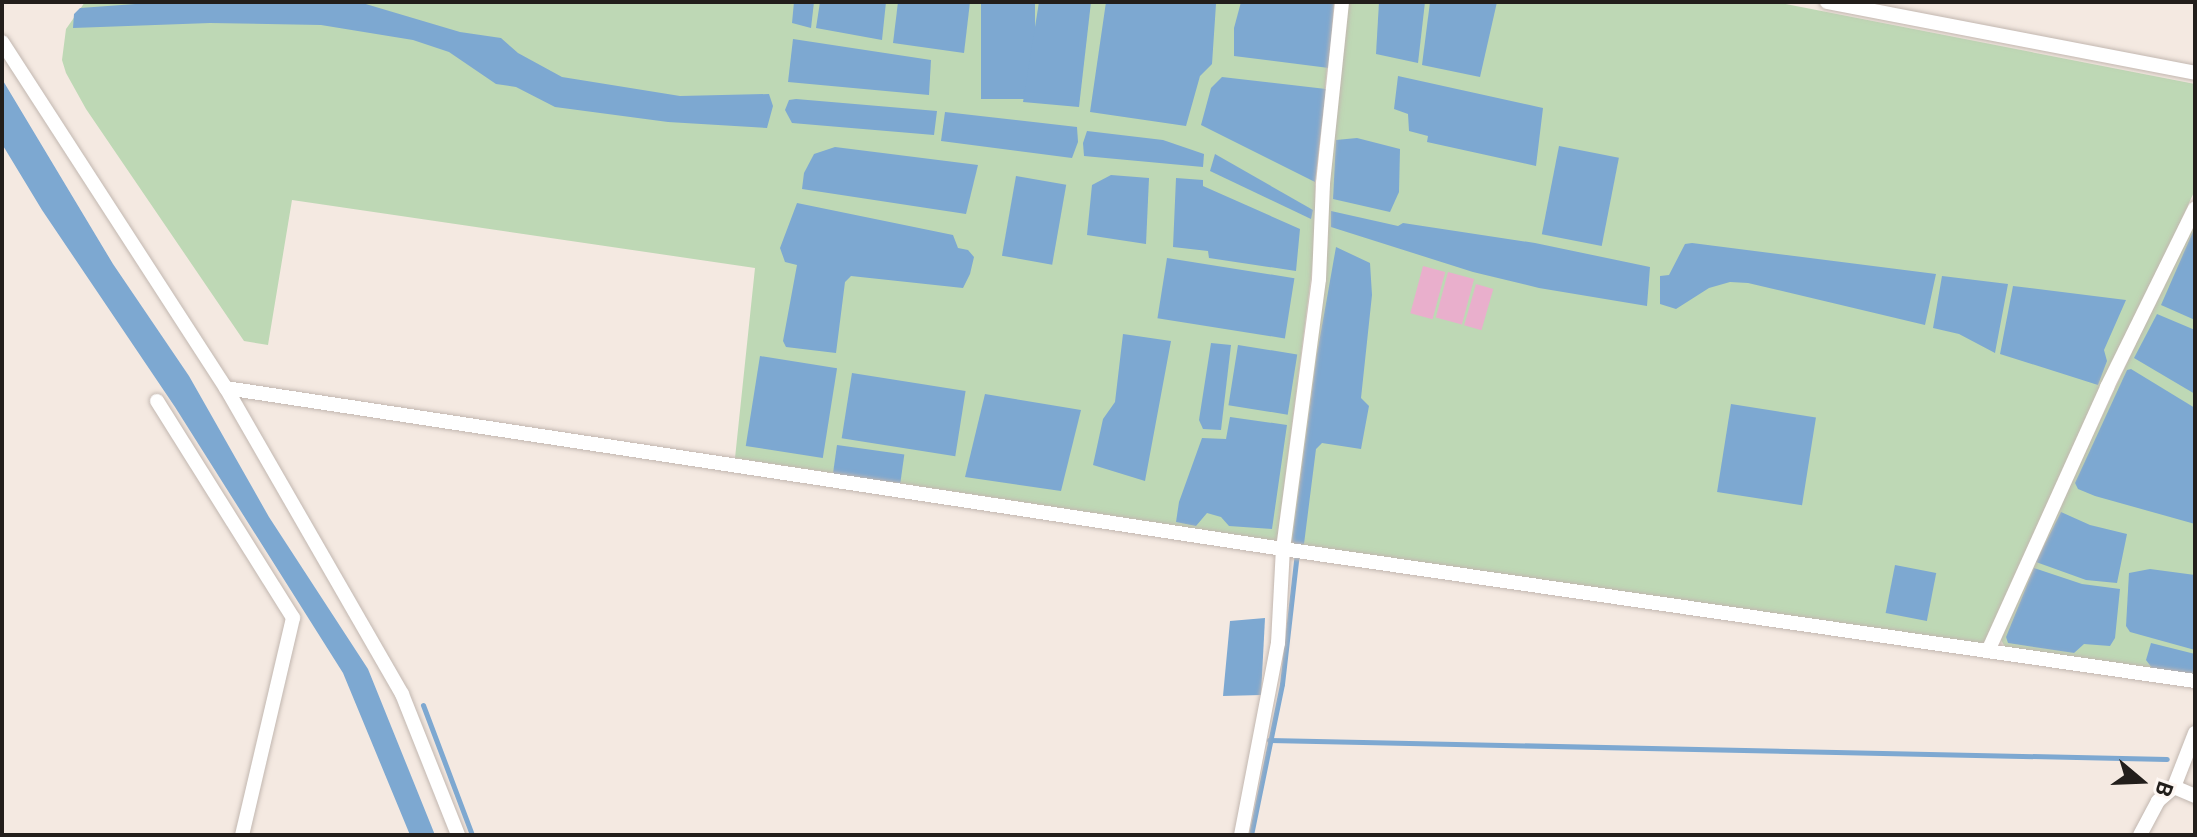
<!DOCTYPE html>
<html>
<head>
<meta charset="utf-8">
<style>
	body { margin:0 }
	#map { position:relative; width:2197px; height:837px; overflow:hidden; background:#f4e9e1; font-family:Roboto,sans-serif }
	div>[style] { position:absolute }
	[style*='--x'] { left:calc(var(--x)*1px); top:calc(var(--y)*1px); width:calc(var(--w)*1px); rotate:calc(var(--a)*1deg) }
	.green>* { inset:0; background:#bed8b5 }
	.water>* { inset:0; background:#7da8d1; transform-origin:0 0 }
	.stream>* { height:5px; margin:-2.5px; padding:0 2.5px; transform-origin:2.5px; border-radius:2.5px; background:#7da8d1 }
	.building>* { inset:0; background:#e9afcc; transform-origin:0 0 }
	.roads { filter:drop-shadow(0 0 2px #c2b7b0) drop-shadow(0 0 2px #c2b7b0) }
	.minor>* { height:14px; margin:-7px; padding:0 7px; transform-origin:7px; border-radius:7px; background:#fff }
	span { translate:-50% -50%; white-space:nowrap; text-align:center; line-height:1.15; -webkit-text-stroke:7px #fef7f3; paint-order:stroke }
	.frame { position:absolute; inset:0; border:4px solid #221e1b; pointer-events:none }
	.north { position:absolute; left:2101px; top:741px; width:80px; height:80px; -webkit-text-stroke:6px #fef7f3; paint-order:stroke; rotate:109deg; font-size:22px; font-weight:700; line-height:32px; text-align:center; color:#221e1b }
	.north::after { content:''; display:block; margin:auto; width:28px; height:36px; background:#221e1b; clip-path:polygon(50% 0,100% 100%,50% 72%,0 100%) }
</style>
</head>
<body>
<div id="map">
	<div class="green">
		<i style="clip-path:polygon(85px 2px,1334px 2px,1315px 182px,1316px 238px,1277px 541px,735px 458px,755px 268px,292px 200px,268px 345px,244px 341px,86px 109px,66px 73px,62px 60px,66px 29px)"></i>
		<i style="clip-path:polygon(1348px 2px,1775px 2px,2195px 84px,2195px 190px,1986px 645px,1289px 544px,1328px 243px,1329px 182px)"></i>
		<i style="clip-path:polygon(2195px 217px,2195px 674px,2023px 652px,2005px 647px,2001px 640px,2002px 631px)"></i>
	</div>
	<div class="water">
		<i style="clip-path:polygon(163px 2px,359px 2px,460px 32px,501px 38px,518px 53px,562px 77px,680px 96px,769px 94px,773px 106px,767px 128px,668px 122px,555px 107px,516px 87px,496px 84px,449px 52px,413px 40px,321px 25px,210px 23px,73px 28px,74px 14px,80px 8px)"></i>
		<i style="clip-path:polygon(794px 2px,814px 2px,811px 28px,792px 23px)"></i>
		<i style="clip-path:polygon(820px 2px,886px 2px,882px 40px,816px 28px)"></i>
		<i style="clip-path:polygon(898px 2px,970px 2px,964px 53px,893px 43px)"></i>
		<i style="left:981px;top:2px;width:54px;height:97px"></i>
		<i style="clip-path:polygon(1039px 2px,1091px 2px,1079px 107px,1023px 102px)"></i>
		<i style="clip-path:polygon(1106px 2px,1216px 4px,1212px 64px,1200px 76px,1186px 126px,1090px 112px)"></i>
		<i style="clip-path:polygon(1241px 2px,1334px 2px,1329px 68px,1234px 56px,1234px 28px)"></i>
		<i style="clip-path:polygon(1379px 2px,1425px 2px,1418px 63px,1376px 54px)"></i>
		<i style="clip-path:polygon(1430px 2px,1497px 2px,1480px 77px,1422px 65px)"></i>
		<i style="clip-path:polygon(793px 39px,931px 60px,929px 95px,788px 82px)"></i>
		<i style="clip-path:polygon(1398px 76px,1543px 108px,1536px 166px,1427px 142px,1428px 136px,1409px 131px,1408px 114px,1394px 109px)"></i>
		<i style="clip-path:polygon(1222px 77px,1326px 89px,1315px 182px,1201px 125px,1211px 88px)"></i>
		<i style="clip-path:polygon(2px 79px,113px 264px,189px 376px,269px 517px,368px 669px,435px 835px,410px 835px,343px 673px,175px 407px,42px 210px,2px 144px)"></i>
		<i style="clip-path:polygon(796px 99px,937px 111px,934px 135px,792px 123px,785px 110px,789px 100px)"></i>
		<i style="clip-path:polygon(945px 112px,1077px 127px,1078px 142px,1072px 158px,941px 141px)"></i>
		<i style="clip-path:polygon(1087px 131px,1163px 140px,1204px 154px,1203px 167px,1084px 156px,1083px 143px)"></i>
		<i style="clip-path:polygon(1357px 138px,1400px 149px,1399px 192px,1390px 212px,1333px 199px,1336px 140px)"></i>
		<i style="left:1559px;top:146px;width:61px;height:90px;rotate:11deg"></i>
		<i style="clip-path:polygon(835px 147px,978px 165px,966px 214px,802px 189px,804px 173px,814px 154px)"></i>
		<i style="clip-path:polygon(1215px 154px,1313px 210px,1311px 219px,1210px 171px)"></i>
		<i style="clip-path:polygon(1111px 175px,1149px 178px,1146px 244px,1087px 235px,1092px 185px)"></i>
		<i style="left:1016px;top:176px;width:51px;height:81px;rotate:10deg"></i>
		<i style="clip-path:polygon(1176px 178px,1203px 180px,1203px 186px,1300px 229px,1296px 271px,1209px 258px,1208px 251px,1173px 247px)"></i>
		<i style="clip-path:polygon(797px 203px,953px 235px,958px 248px,968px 250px,974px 257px,970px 274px,963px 288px,851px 276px,845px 282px,836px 353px,786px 347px,783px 341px,797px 265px,785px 262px,780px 248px)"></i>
		<i style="clip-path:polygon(1331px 211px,1398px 226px,1403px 223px,1535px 243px,1650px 267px,1647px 306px,1539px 288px,1473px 272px,1331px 227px)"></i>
		<i style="clip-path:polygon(2195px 227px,2195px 320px,2161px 305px)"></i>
		<i style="clip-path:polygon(1692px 243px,1936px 274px,1925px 325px,1748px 283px,1730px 282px,1709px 288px,1676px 309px,1660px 304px,1660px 276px,1669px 275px,1685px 244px)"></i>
		<i style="clip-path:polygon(1336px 247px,1370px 263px,1372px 295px,1361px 398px,1369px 406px,1361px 449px,1322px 443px,1316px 449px,1304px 544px,1298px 545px,1292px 542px,1317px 354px)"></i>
		<i style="left:1167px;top:258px;width:129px;height:61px;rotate:9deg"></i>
		<i style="clip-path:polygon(1942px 276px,2008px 284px,1995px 353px,1959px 334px,1933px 328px)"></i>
		<i style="clip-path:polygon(2013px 286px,2126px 300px,2104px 350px,2107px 361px,2098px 385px,2000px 354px)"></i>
		<i style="clip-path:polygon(2157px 314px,2195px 330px,2195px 394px,2134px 358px)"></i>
		<i style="clip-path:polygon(1123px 334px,1171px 341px,1145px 481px,1093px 465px,1103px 419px,1115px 402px)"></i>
		<i style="clip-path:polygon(1211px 343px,1231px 345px,1221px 430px,1203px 429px,1199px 420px)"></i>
		<i style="left:1238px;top:345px;width:60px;height:61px;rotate:9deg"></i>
		<i style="left:760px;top:356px;width:78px;height:91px;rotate:9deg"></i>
		<i style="clip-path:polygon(2131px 369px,2195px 408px,2195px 524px,2095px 496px,2078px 489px,2075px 483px,2127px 370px)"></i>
		<i style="left:852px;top:373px;width:115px;height:66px;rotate:9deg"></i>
		<i style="clip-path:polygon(985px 394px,1081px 410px,1061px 491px,965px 477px)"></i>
		<i style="left:1731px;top:404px;width:86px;height:89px;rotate:9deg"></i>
		<i style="clip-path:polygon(1230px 417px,1287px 425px,1272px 529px,1229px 526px,1221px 517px,1207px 513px,1196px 526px,1176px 522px,1179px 502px,1202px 438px,1226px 439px)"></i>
		<i style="left:837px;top:445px;width:68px;height:29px;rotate:8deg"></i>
		<i style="clip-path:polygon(2061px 512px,2090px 525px,2127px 534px,2117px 583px,2086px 580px,2036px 562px)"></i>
		<i style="left:1895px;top:565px;width:42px;height:49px;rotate:11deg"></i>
		<i style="clip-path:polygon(2034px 568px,2082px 584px,2120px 589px,2115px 638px,2110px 646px,2084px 644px,2074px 653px,2008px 643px,2006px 637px)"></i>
		<i style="clip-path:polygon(2150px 569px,2195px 575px,2195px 650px,2130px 632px,2126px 626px,2129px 573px)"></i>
		<i style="clip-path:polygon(1265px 618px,1261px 695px,1223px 696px,1230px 621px)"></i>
		<i style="clip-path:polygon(2151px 643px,2195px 654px,2195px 674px,2152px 668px,2146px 660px)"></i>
	</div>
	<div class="stream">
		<i style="--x:423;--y:705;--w:139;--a:69.3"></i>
		<i style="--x:1269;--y:740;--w:898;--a:1.21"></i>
		<i style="--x:1251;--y:835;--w:154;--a:-78.4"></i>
		<i style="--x:1282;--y:684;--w:133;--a:-83.5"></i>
	</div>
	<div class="building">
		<i style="left:1423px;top:266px;width:23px;height:49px;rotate:15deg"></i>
		<i style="left:1448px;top:272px;width:27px;height:47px;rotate:15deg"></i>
		<i style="left:1476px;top:284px;width:18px;height:43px;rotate:16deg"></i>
	</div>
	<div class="roads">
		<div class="minor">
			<i style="--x:1827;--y:2;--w:375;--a:10.9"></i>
			<i style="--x:2;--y:42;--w:412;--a:57.1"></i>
			<i style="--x:226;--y:388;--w:353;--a:60.1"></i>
			<i style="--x:402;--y:694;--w:152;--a:68.3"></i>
			<i style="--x:226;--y:388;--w:1069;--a:8.66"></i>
			<i style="--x:1283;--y:549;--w:922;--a:8.24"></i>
			<i style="--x:157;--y:401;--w:256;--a:57.9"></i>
			<i style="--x:293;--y:618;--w:223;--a:103.2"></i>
			<i style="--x:1988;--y:651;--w:290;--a:-65.7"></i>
			<i style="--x:2107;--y:387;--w:199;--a:-63.8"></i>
			<i style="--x:2195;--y:733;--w:58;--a:111.3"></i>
			<i style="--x:2174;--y:787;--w:23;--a:23"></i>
			<i style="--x:1241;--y:835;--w:196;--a:-79.1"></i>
			<i style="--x:1278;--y:643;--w:94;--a:-87"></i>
			<i style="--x:1283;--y:549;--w:272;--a:-82.4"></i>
			<i style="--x:1319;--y:279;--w:96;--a:-87.6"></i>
			<i style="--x:1323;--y:183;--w:182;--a:-84"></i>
			<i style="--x:2140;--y:835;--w:38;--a:-62"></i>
			<i style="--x:2158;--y:801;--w:21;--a:-41"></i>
		</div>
	</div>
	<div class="frame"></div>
	<div class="north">B</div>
</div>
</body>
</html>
